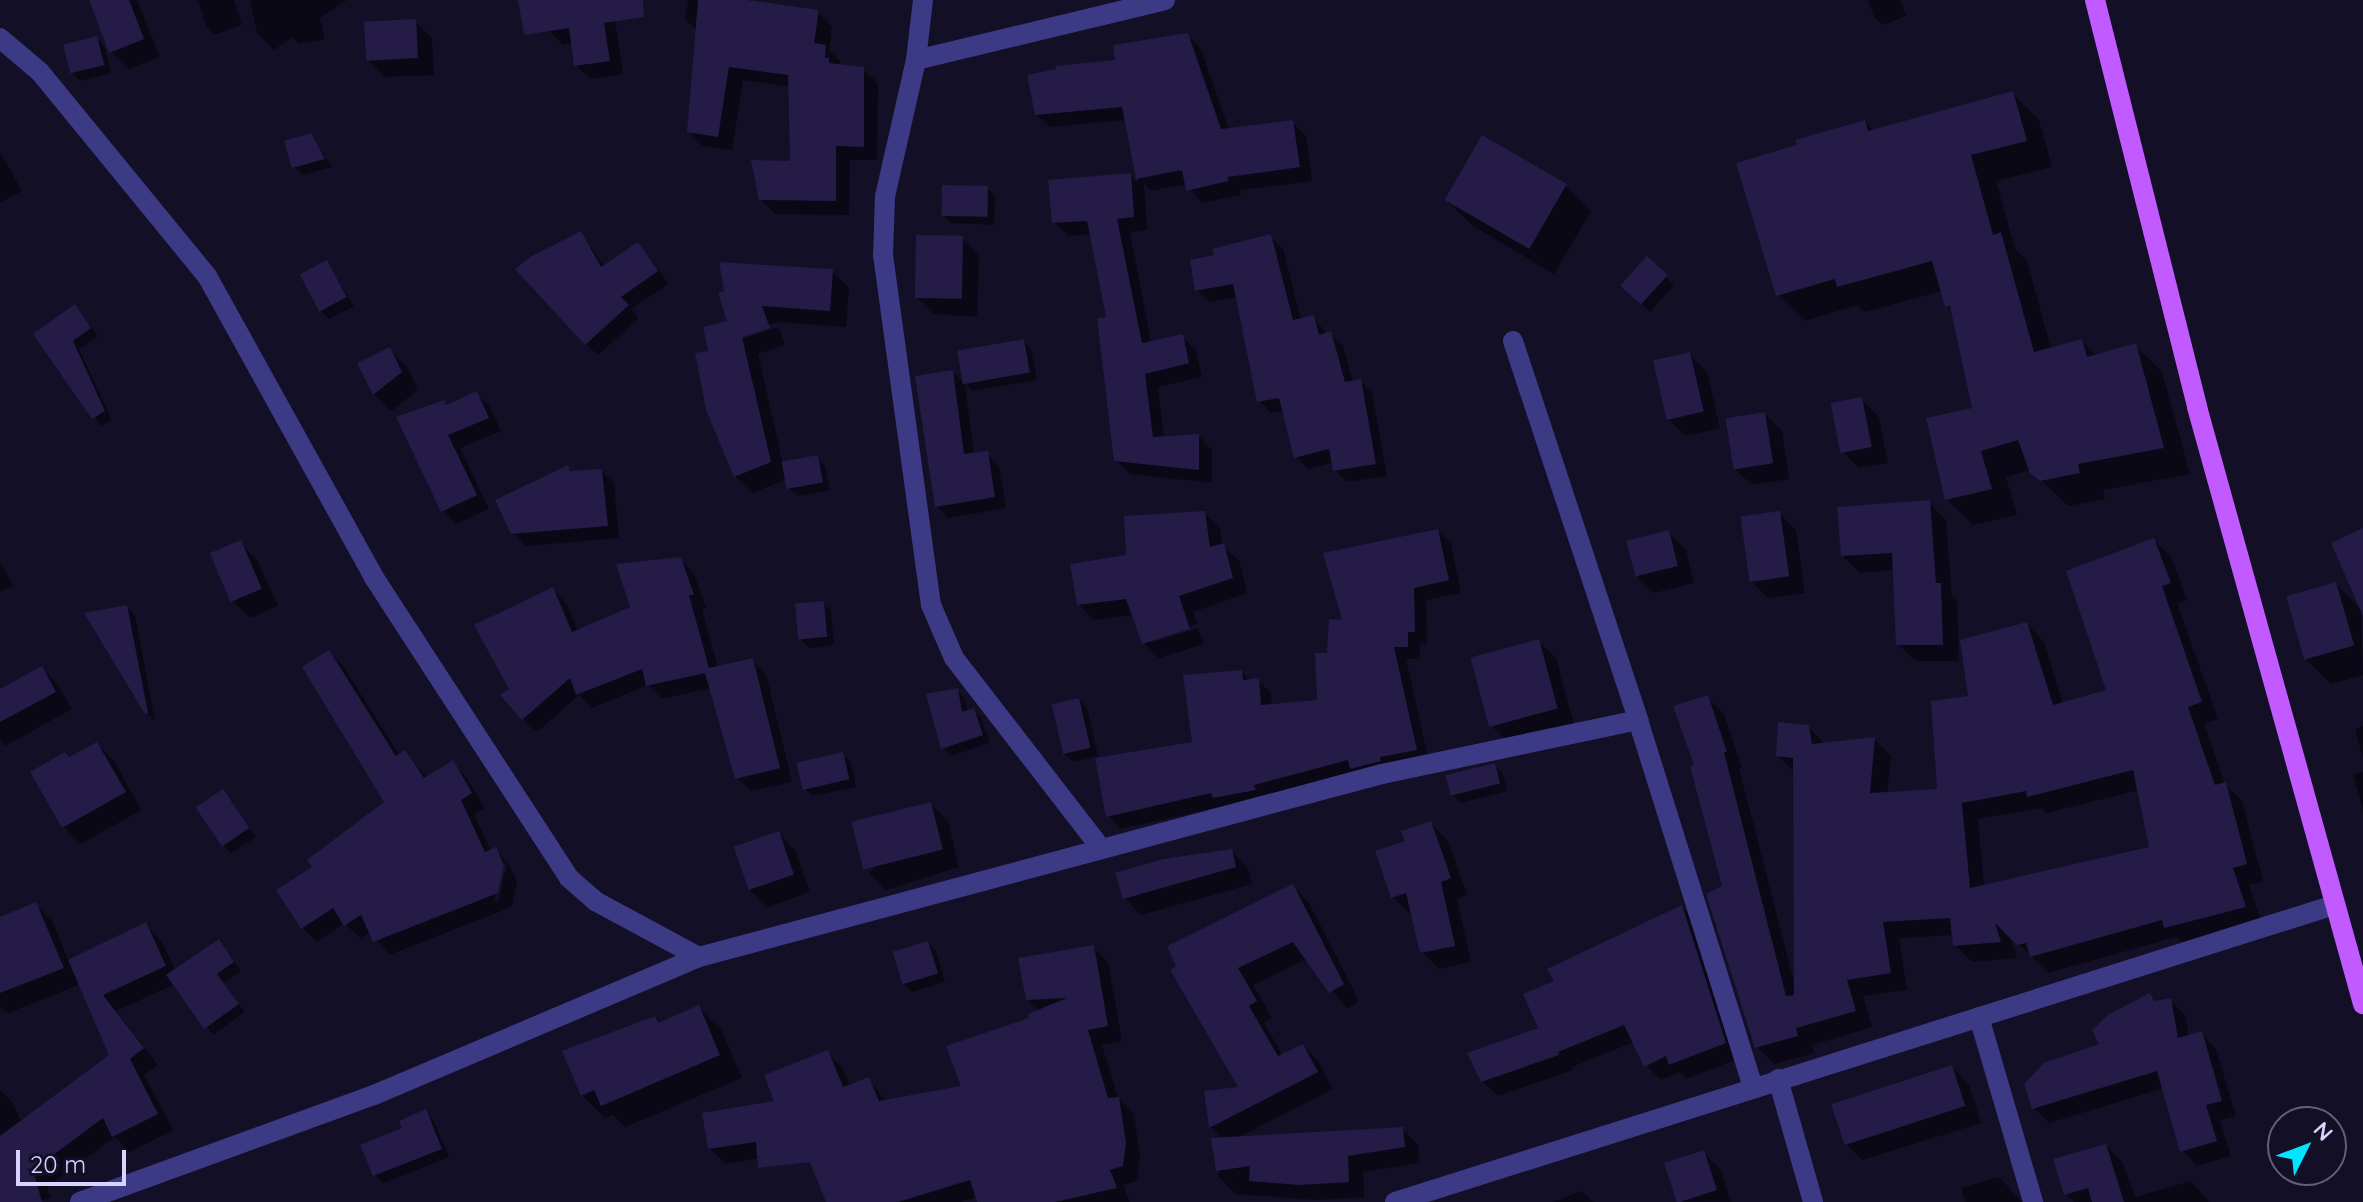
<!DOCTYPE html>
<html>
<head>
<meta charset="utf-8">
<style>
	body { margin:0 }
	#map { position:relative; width:2363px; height:1202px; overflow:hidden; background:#130f26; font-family:Quicksand,sans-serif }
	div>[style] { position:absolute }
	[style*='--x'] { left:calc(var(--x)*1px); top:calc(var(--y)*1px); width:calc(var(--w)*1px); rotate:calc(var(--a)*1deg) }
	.shadow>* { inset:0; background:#0007 }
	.building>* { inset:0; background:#241b47; transform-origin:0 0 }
	.minor>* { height:20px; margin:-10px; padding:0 10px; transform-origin:10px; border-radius:10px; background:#3d3a85 }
	.major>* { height:20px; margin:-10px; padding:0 10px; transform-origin:10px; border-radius:10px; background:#c25bff }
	span { translate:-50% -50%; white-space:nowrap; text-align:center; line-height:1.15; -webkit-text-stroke:8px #130f26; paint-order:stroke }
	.north { position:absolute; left:2267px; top:1106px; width:80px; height:80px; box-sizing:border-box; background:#130f26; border:2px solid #625e7d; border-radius:50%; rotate:48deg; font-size:22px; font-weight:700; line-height:32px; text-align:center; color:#d9d4ff }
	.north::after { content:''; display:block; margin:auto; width:28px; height:36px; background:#00e5ff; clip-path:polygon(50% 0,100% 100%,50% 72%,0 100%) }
	.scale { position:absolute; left:16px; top:1150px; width:110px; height:36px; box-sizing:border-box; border:4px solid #d9d4ff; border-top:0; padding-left:10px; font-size:24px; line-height:28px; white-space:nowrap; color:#d9d4ff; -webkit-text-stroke:6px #130f26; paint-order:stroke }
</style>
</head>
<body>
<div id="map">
	<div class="shadow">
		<i style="clip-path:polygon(91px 0,137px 0,160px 57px,128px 69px,111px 52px)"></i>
		<i style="clip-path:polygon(198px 0,234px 0,242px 25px,214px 35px,206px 26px)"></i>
		<i style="clip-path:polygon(250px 0,347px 0,320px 18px,325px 39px,299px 44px,292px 37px,274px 50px,257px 33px)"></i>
		<i style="clip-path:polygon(551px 0,612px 0,623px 74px,590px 79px,576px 65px,573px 43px,563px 45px,549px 31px)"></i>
		<i style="clip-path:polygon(688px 0,746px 0,818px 12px,832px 27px,829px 50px,840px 61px,839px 66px,863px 69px,878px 83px,877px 160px,850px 160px,849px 215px,775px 214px,760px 199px,792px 163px,791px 87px,743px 80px,732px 150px,703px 146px,689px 132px,697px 30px,685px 19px)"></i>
		<i style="clip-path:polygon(1868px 0,1900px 0,1906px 16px,1883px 25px,1874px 17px)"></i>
		<i style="clip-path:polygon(415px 21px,432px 38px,434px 75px,385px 77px,368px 60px)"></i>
		<i style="clip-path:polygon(1187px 35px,1201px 49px,1229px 130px,1292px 122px,1306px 136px,1312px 181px,1240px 190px,1241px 195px,1202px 203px,1187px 184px,1151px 191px,1144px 183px,1147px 230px,1130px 232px,1151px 343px,1182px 337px,1196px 350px,1202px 377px,1158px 387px,1164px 439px,1199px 436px,1212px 450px,1212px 483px,1130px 474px,1116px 460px,1108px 318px,1091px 234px,1068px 236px,1054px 222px,1130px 175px,1139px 184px,1126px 120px,1050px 127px,1036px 114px,1118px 61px)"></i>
		<i style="clip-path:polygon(96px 38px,104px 46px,111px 73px,80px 81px,72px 72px)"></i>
		<i style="clip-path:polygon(2012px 93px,2039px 120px,2052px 167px,1996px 181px,2015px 249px,2027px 261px,2051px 349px,2082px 341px,2097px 356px,2135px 346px,2162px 372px,2190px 474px,2103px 490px,2105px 499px,2068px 506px,2031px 470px,2006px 477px,2017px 515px,1973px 525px,1946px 499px,1975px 409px,1953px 313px,1947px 306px,1942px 291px,1865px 312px,1858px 305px,1804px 321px,1778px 295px,1799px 147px,1865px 122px,1874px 131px)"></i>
		<i style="clip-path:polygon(310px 135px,332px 167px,302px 175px,294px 167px)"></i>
		<i style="clip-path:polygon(0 152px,22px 191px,1px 202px,0 201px)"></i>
		<i style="clip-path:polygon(1565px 185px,1591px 211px,1554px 274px,1472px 225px,1446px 200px)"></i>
		<i style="clip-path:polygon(987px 188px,995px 196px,994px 225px,952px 223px,943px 215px)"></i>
		<i style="clip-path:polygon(581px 233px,605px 267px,638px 244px,669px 284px,631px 309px,639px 318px,598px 355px,586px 344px)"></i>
		<i style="clip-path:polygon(1271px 237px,1283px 249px,1301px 320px,1314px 317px,1327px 335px,1331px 334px,1343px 346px,1353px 382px,1360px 381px,1372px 393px,1387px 476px,1347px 482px,1335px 470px,1334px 462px,1308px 469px,1296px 457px,1284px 411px,1271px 413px,1259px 401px,1238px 297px,1209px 302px,1197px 290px,1216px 257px)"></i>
		<i style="clip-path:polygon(962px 238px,979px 255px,977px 317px,933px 314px,916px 297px)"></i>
		<i style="clip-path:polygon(1647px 259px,1674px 285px,1650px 312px,1631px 294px)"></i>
		<i style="clip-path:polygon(327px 263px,354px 306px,329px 319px,321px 311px)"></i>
		<i style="clip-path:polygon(832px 271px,849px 288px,846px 327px,778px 322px,742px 335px,742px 339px,779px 327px,785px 345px,758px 354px,783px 464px,817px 458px,825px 466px,830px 490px,798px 496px,789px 488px,788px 479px,752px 493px,735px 476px,710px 352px,730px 323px,720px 295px)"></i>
		<i style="clip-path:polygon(75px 307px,98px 336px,79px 349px,112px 420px,101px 426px,35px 334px)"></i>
		<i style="clip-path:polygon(1023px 341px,1031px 349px,1037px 380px,973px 391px,965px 383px)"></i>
		<i style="clip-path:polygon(390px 350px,407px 367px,418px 390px,391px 411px,374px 394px)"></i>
		<i style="clip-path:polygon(1690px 355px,1707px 372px,1720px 428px,1686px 436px,1668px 419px)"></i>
		<i style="clip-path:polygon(953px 372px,965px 384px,974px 455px,987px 454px,999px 466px,1006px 508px,948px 518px,936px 506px)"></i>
		<i style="clip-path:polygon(477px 394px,490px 407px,501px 431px,460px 448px,489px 509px,456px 524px,443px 511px,444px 402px,448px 406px)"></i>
		<i style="clip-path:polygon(1862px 400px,1879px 417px,1888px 463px,1859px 468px,1842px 451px)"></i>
		<i style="clip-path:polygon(1765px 414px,1782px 431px,1789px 479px,1752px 485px,1734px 468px)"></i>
		<i style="clip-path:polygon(568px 467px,573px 473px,602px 471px,614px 483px,619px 538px,526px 546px,513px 533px)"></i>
		<i style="clip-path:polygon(1929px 503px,1946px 520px,1952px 597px,1957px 602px,1959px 661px,1915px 661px,1898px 644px,1894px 570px,1860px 573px,1843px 556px)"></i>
		<i style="clip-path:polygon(1204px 513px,1220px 528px,1222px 546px,1239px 560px,1247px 593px,1193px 612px,1197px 624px,1150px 639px,1150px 643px,1198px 628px,1204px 644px,1159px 658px,1144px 643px,1134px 615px,1094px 620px,1079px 604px,1129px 556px)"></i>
		<i style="clip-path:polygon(1779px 513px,1796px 530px,1805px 593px,1768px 598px,1751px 581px)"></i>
		<i style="clip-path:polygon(1438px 531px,1451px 544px,1461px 593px,1426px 600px,1427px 644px,1420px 644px,1420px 659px,1406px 659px,1429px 762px,1227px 810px,1223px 806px,1121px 829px,1108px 816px,1097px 756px,1073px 762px,1065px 754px,1079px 700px,1087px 708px,1099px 760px,1194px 743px,1241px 672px,1251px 681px,1258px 681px,1271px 693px,1272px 706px,1319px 702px,1329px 655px,1345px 622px)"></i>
		<i style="clip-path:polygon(1669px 533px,1686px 550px,1694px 583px,1654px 593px,1637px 576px)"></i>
		<i style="clip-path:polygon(evenodd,2154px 540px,2171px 557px,2187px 600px,2177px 603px,2218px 719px,2204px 724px,2225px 784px,2242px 801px,2263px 881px,2249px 885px,2262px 924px,2183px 944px,2176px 937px,2048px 973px,2009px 934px,2017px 958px,1972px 962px,1955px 945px,1954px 935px,1899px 938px,1907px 990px,1863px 996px,1872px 1027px,1812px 1045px,1814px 1053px,1774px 1064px,1757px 1047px,1696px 766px,1707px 697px,1724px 714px,1742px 768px,1739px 768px,1794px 982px,1795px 773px,1778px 756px,1808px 727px,1826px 745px,1874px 739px,1891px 756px,1887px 794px,1939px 791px,1970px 698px,2027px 624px,2044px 642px,2063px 704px,2109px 691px,2154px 540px,2139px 790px,2152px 848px,1984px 886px,1978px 819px,2041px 808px,2046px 813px,2139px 790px)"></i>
		<i style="clip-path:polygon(240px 543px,257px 560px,278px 606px,250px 618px,233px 601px,213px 555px)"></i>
		<i style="clip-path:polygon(680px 559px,694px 573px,706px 608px,702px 609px,718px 668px,752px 661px,766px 674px,792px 782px,751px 791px,737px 778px,711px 688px,662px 699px,648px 685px,592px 708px,579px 695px,537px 732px,523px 719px,511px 690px,552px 589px,566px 603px,578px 631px,632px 608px)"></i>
		<i style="clip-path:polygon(0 562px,14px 586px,0 591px)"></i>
		<i style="clip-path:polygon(2336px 584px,2361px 610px,2363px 675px,2331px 684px,2305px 658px)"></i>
		<i style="clip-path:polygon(823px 603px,831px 611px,834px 645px,809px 648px,801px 639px)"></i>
		<i style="clip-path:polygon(127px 607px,135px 615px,155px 721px,146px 713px)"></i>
		<i style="clip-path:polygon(1538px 641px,1556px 658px,1574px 725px,1508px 743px,1491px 725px)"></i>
		<i style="clip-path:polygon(evenodd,329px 652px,343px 666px,400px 756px,405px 752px,427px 778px,452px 763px,466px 777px,485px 808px,474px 814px,491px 852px,495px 850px,509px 864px,517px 881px,512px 907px,389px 955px,371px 932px,360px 938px,344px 923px,317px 942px,303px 928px,278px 891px,315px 868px,386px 802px,329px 652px,503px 864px,507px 864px,498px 903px,494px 902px,503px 864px)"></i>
		<i style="clip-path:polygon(42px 669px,59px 686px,72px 709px,5px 746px,0 740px,0 692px)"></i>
		<i style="clip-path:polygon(957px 690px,965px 699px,968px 712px,973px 710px,981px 718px,990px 743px,951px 756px,943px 748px)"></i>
		<i style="clip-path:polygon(2363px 726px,2363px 758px,2355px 729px)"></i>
		<i style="clip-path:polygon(97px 744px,114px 761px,141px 810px,81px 844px,64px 827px,33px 773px)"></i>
		<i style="clip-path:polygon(842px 754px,851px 762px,856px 787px,812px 796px,804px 788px)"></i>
		<i style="clip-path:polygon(1495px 766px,1503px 774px,1507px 791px,1461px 803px,1453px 795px)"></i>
		<i style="clip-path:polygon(2363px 772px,2363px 810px,2353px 775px)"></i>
		<i style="clip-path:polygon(223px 792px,256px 837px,231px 853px,223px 845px)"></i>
		<i style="clip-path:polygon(931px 804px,948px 821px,959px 867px,886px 890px,869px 873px)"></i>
		<i style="clip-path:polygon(1431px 824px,1448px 841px,1467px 895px,1457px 899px,1471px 962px,1439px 969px,1422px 952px,1413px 913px,1410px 914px,1393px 897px,1408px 842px)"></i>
		<i style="clip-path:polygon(778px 833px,795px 850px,810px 892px,768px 907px,750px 890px)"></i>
		<i style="clip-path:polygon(1232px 851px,1248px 868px,1252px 884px,1141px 915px,1125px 898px)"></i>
		<i style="clip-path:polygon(1293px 886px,1309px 903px,1359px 1001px,1347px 1009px,1307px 959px,1253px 985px,1272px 1018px,1264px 1023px,1283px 1056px,1303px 1046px,1319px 1062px,1333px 1089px,1237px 1138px,1402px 1129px,1418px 1145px,1420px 1163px,1363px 1172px,1364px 1197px,1316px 1200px,1235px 1194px,1219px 1177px,1213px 1140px,1222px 1139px,1211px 1127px,1206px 1093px,1241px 1089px,1173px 971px)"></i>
		<i style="clip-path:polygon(36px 905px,52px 921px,69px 962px,145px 925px,161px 940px,176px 971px,219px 941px,241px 971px,223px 983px,245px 1012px,213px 1035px,175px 984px,116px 1011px,158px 1065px,144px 1075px,173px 1130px,130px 1152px,115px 1137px,47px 1187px,51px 1198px,37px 1202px,0 1202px,0 1090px,12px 1102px,22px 1123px,112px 1056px,81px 984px,8px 1013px,0 1006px,0 919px)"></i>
		<i style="clip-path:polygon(1682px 907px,1697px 922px,1740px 1058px,1686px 1079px,1679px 1072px,1661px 1080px,1646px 1065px,1634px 1042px,1572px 1067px,1573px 1070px,1498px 1096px,1482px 1081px,1541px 1029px,1557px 982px)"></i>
		<i style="clip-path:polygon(928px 943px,936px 951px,945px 982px,911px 992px,903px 983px)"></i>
		<i style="clip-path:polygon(1093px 947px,1108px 962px,1122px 1041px,1102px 1045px,1118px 1098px,1134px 1114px,1140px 1158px,1137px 1181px,1123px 1185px,1130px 1202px,979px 1202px,977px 1197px,961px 1202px,840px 1202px,780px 1120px,788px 1153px,725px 1164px,710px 1148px,777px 1102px,827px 1053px,843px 1068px,850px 1086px,868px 1079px,887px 1102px,963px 1088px,1040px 1011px,1027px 999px)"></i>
		<i style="clip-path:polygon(2150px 996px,2156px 1002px,2170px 1000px,2185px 1015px,2189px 1037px,2201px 1034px,2216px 1049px,2236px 1116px,2220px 1120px,2231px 1156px,2197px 1166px,2182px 1150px,2164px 1088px,2049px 1123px,2034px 1108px)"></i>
		<i style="clip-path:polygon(699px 1008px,722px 1031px,742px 1078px,625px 1127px,613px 1115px,605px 1118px,582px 1095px,655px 1019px,660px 1024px)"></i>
		<i style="clip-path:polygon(1952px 1067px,1969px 1085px,1981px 1123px,1862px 1160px,1845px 1143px)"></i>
		<i style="clip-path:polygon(425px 1112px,433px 1120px,449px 1157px,383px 1183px,375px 1175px)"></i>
		<i style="clip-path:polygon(2106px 1146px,2123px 1163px,2135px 1197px,2191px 1181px,2209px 1202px,2074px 1202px,2066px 1194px)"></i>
		<i style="clip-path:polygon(1704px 1153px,1721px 1170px,1731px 1202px,1678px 1201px)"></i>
		<i style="clip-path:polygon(1999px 1177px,2022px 1202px,1965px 1202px,1961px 1188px)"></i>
		<i style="clip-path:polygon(1582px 1191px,1593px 1202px,1553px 1202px)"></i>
	</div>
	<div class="building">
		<i style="clip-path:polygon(89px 0,129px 0,144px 39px,109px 53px)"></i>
		<i style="clip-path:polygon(518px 0,643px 0,644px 17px,604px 23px,610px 61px,574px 66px,569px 28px,524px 35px)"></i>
		<i style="clip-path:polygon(698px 0,747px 0,819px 10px,814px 43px,826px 45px,825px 58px,829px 58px,829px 63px,864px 67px,864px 147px,836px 146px,836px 201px,759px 200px,751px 160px,790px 161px,788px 75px,729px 67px,718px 137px,687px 132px)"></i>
		<i style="left:416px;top:19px;width:39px;height:52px;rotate:87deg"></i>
		<i style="clip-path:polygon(1188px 33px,1221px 129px,1293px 120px,1300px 167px,1228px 177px,1228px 181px,1186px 191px,1182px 170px,1136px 179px,1122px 107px,1035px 115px,1027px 75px,1056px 69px,1055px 66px,1115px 60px,1113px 45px)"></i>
		<i style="left:97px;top:36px;width:30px;height:35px;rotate:76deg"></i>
		<i style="clip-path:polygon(2013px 91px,2027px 141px,1971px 155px,1993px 235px,2001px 232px,2034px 352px,2082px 339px,2087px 357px,2136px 343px,2164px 448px,2078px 464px,2080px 473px,2040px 481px,2030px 473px,2018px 440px,1981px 451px,1992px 489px,1945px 500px,1926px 418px,1972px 408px,1950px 306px,1945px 307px,1932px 261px,1837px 287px,1835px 279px,1776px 296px,1736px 163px,1797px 145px,1795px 140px,1865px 120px,1868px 131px)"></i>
		<i style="clip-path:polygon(311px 133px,325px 159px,292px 168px,284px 141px)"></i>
		<i style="left:1482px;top:135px;width:98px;height:75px;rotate:30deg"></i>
		<i style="clip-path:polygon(1131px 173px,1134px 217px,1117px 219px,1142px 343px,1183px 334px,1189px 363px,1145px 374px,1153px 437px,1199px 434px,1199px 470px,1114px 461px,1097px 318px,1106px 317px,1087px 221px,1052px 223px,1048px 180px)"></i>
		<i style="left:942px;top:185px;width:46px;height:31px;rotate:1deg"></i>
		<i style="clip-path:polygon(581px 231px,601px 267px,638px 242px,658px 271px,621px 297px,629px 305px,585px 345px,515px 269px,532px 256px)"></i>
		<i style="clip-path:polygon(1271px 234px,1293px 320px,1314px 315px,1319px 335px,1331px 331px,1345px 382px,1361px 379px,1376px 464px,1333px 471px,1329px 449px,1294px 458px,1279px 398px,1257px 402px,1233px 284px,1195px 291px,1190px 260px,1214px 255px,1212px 249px)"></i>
		<i style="left:916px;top:235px;width:47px;height:63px;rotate:1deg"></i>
		<i style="left:1647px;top:256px;width:28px;height:40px;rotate:42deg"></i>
		<i style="left:327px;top:260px;width:42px;height:31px;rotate:62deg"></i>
		<i style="clip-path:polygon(719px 262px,833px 269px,830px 311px,762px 306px,770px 328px,742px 337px,771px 462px,734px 477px,706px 410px,695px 353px,708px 351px,703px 327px,727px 321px,718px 293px,724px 291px)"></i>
		<i style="clip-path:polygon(75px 304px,91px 328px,73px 341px,105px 411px,92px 419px,33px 334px)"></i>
		<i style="left:1024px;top:339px;width:34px;height:68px;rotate:80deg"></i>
		<i style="clip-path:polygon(390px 347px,402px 372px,373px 395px,357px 363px)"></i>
		<i style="left:1690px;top:352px;width:61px;height:38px;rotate:77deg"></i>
		<i style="clip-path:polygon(953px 370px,964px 454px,988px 451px,995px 497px,935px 507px,915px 376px)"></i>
		<i style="clip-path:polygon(477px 391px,489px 418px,448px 435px,477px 495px,441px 512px,396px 417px,444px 400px,446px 405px)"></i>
		<i style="left:1862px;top:397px;width:51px;height:32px;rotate:79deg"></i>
		<i style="left:1765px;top:412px;width:52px;height:40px;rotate:81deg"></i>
		<i style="left:818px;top:455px;width:28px;height:37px;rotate:80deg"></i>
		<i style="clip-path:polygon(568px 465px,570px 471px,602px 469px,608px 526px,511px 534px,495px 500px)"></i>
		<i style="clip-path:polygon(1930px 500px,1936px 583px,1941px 583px,1943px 645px,1896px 645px,1892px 553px,1841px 556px,1837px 507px)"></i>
		<i style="clip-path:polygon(1205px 511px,1210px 547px,1224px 543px,1233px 578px,1179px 596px,1190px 629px,1142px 644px,1126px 599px,1077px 605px,1070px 564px,1126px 555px,1124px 516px)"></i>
		<i style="left:1780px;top:511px;width:66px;height:40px;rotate:82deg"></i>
		<i style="clip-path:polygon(2363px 528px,2363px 616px,2331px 543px)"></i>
		<i style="clip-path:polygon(1438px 529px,1449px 580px,1414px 588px,1415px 632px,1408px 632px,1408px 647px,1394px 647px,1417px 750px,1380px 757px,1381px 761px,1350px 769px,1348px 760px,1254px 785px,1256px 790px,1213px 798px,1211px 793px,1106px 817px,1095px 758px,1192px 742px,1183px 675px,1242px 670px,1243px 680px,1259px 678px,1261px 705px,1317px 700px,1315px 653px,1327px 653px,1329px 619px,1342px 620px,1323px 553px)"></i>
		<i style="left:1669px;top:530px;width:37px;height:44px;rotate:76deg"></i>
		<i style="clip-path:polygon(evenodd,2154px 538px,2171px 583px,2162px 586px,2202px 702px,2188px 707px,2215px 785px,2226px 782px,2247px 864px,2233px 868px,2246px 907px,2164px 928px,2162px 920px,2030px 957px,2026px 943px,2017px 945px,1995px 923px,2001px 942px,1953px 946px,1950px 918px,1883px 922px,1891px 973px,1847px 980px,1856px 1011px,1796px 1028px,1798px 1036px,1755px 1048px,1706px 894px,1722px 886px,1690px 766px,1694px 765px,1673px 706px,1708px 695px,1727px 752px,1724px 752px,1786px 996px,1794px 995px,1793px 758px,1776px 756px,1778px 722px,1809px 725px,1812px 744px,1875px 737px,1870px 793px,1937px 789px,1931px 701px,1968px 696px,1960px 640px,2027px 622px,2053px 705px,2106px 690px,2066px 571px,2154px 538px,2133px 770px,2149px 847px,1970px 888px,1962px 803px,2026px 791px,2027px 797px,2133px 770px)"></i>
		<i style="left:241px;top:540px;width:53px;height:34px;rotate:67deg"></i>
		<i style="clip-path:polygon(681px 557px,694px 595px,689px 595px,709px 668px,753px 658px,780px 768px,735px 779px,705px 673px,646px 686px,642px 669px,576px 695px,570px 678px,522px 720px,500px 695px,509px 689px,474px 625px,553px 587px,572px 632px,630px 607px,616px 564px)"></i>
		<i style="left:2336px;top:582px;width:66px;height:52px;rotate:74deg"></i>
		<i style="left:824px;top:601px;width:36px;height:29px;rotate:85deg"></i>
		<i style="clip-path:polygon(127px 605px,148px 713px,145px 714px,84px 613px)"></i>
		<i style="left:1539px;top:639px;width:72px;height:71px;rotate:75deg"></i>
		<i style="clip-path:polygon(329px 650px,396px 756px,405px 750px,424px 778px,453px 760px,472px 793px,461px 800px,485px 852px,496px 847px,504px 866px,498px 893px,373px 942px,361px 915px,344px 926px,333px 908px,301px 929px,276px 890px,312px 867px,307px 860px,384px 802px,302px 667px)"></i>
		<i style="clip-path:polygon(42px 666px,56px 692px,0 722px,0 689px)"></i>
		<i style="clip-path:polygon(958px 688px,962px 712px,974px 708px,983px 735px,941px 749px,926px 694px)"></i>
		<i style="left:1079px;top:698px;width:51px;height:28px;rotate:77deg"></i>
		<i style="clip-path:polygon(97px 742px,126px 792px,62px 828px,30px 772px,65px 752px,69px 757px)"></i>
		<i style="left:843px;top:752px;width:28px;height:48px;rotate:77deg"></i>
		<i style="left:1495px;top:763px;width:21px;height:51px;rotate:76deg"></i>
		<i style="left:223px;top:789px;width:47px;height:33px;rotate:56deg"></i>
		<i style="left:931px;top:802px;width:49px;height:82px;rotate:76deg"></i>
		<i style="clip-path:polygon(1431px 821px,1451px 878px,1441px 882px,1455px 946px,1420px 953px,1406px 893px,1391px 898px,1375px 851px,1405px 841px,1401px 831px)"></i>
		<i style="left:779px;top:831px;width:46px;height:48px;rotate:71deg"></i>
		<i style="clip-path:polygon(1232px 849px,1236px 867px,1123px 899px,1115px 873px,1163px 859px)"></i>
		<i style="clip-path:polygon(1293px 884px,1344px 984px,1329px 993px,1293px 942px,1238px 968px,1257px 1001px,1249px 1006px,1278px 1056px,1303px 1044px,1318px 1072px,1209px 1128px,1204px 1091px,1238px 1087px,1170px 970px,1176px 966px,1167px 946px)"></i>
		<i style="clip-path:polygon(36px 902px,64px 968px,0 993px,0 917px)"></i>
		<i style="clip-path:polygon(1682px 905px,1726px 1043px,1669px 1065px,1666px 1056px,1644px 1067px,1624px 1025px,1558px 1052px,1559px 1055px,1481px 1082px,1467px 1053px,1538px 1028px,1523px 994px,1554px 981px,1547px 969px)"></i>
		<i style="clip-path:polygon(146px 922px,166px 966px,103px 995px,144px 1048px,130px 1059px,158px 1114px,112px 1137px,103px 1118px,33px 1170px,42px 1202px,0 1202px,0 1136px,109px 1055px,68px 960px)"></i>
		<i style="clip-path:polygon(219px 939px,234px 962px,217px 974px,239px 1004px,204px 1029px,166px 975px)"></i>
		<i style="left:928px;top:941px;width:34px;height:37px;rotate:73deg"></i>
		<i style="clip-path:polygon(1094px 945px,1108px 1026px,1088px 1030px,1108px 1098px,1119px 1097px,1126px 1142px,1123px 1166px,1110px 1170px,1117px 1188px,1055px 1202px,977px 1202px,970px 1180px,898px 1202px,826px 1202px,810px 1162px,758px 1168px,756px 1142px,708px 1149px,702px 1113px,774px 1101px,764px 1075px,828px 1050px,843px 1087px,869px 1077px,879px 1101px,961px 1086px,946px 1046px,1029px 1018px,1028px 1014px,1067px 998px,1026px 1000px,1018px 958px)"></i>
		<i style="clip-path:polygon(2150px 993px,2154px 1001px,2171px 998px,2178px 1038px,2202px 1031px,2222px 1101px,2206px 1105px,2217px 1141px,2180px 1152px,2157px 1071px,2032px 1109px,2024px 1084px,2044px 1063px,2099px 1044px,2092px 1030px,2109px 1014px)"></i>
		<i style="clip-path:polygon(699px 1005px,720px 1055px,601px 1106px,594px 1090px,581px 1096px,562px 1051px,655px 1016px,658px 1023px)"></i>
		<i style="left:1952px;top:1065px;width:43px;height:127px;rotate:72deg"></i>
		<i style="clip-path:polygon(426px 1109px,442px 1149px,373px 1176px,360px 1145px,402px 1128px,399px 1121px)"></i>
		<i style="clip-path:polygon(1403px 1127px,1405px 1147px,1348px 1156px,1349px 1182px,1299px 1185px,1249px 1181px,1250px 1166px,1216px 1171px,1211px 1138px)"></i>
		<i style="clip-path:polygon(2106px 1144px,2124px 1202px,2092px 1202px,2088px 1188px,2064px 1195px,2053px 1159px)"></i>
		<i style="left:1704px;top:1150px;width:42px;height:42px;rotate:72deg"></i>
	</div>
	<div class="minor">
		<i style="--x:923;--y:0;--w:60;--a:96.7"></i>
		<i style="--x:916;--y:60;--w:139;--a:102.8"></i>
		<i style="--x:885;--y:196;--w:59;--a:91.9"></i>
		<i style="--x:883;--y:255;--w:353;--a:82.2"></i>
		<i style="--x:931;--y:605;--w:58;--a:66.5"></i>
		<i style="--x:954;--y:658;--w:239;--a:52.3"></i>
		<i style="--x:0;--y:38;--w:52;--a:40.4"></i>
		<i style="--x:40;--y:72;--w:264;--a:50.7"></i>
		<i style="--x:207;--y:276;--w:343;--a:61"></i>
		<i style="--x:373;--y:576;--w:360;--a:57"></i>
		<i style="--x:569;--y:878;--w:35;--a:41"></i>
		<i style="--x:595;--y:901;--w:118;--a:28.3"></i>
		<i style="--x:916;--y:60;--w:256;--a:-13.5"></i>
		<i style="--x:1513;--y:341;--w:399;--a:71.7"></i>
		<i style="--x:1979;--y:1017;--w:193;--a:73.7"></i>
		<i style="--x:1778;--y:1079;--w:128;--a:74.1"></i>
		<i style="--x:80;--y:1202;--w:313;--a:-20"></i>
		<i style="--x:374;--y:1095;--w:353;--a:-23"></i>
		<i style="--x:699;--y:957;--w:707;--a:-15"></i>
		<i style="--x:1382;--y:774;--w:262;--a:-11.9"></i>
		<i style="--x:1638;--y:720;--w:384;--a:72.6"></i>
		<i style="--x:1395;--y:1202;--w:985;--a:-17.55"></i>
	</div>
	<div class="major">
		<i style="--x:2095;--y:0;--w:420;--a:75.9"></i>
		<i style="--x:2197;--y:407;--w:620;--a:74.46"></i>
	</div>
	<div class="north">N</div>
	<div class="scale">20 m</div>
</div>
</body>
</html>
